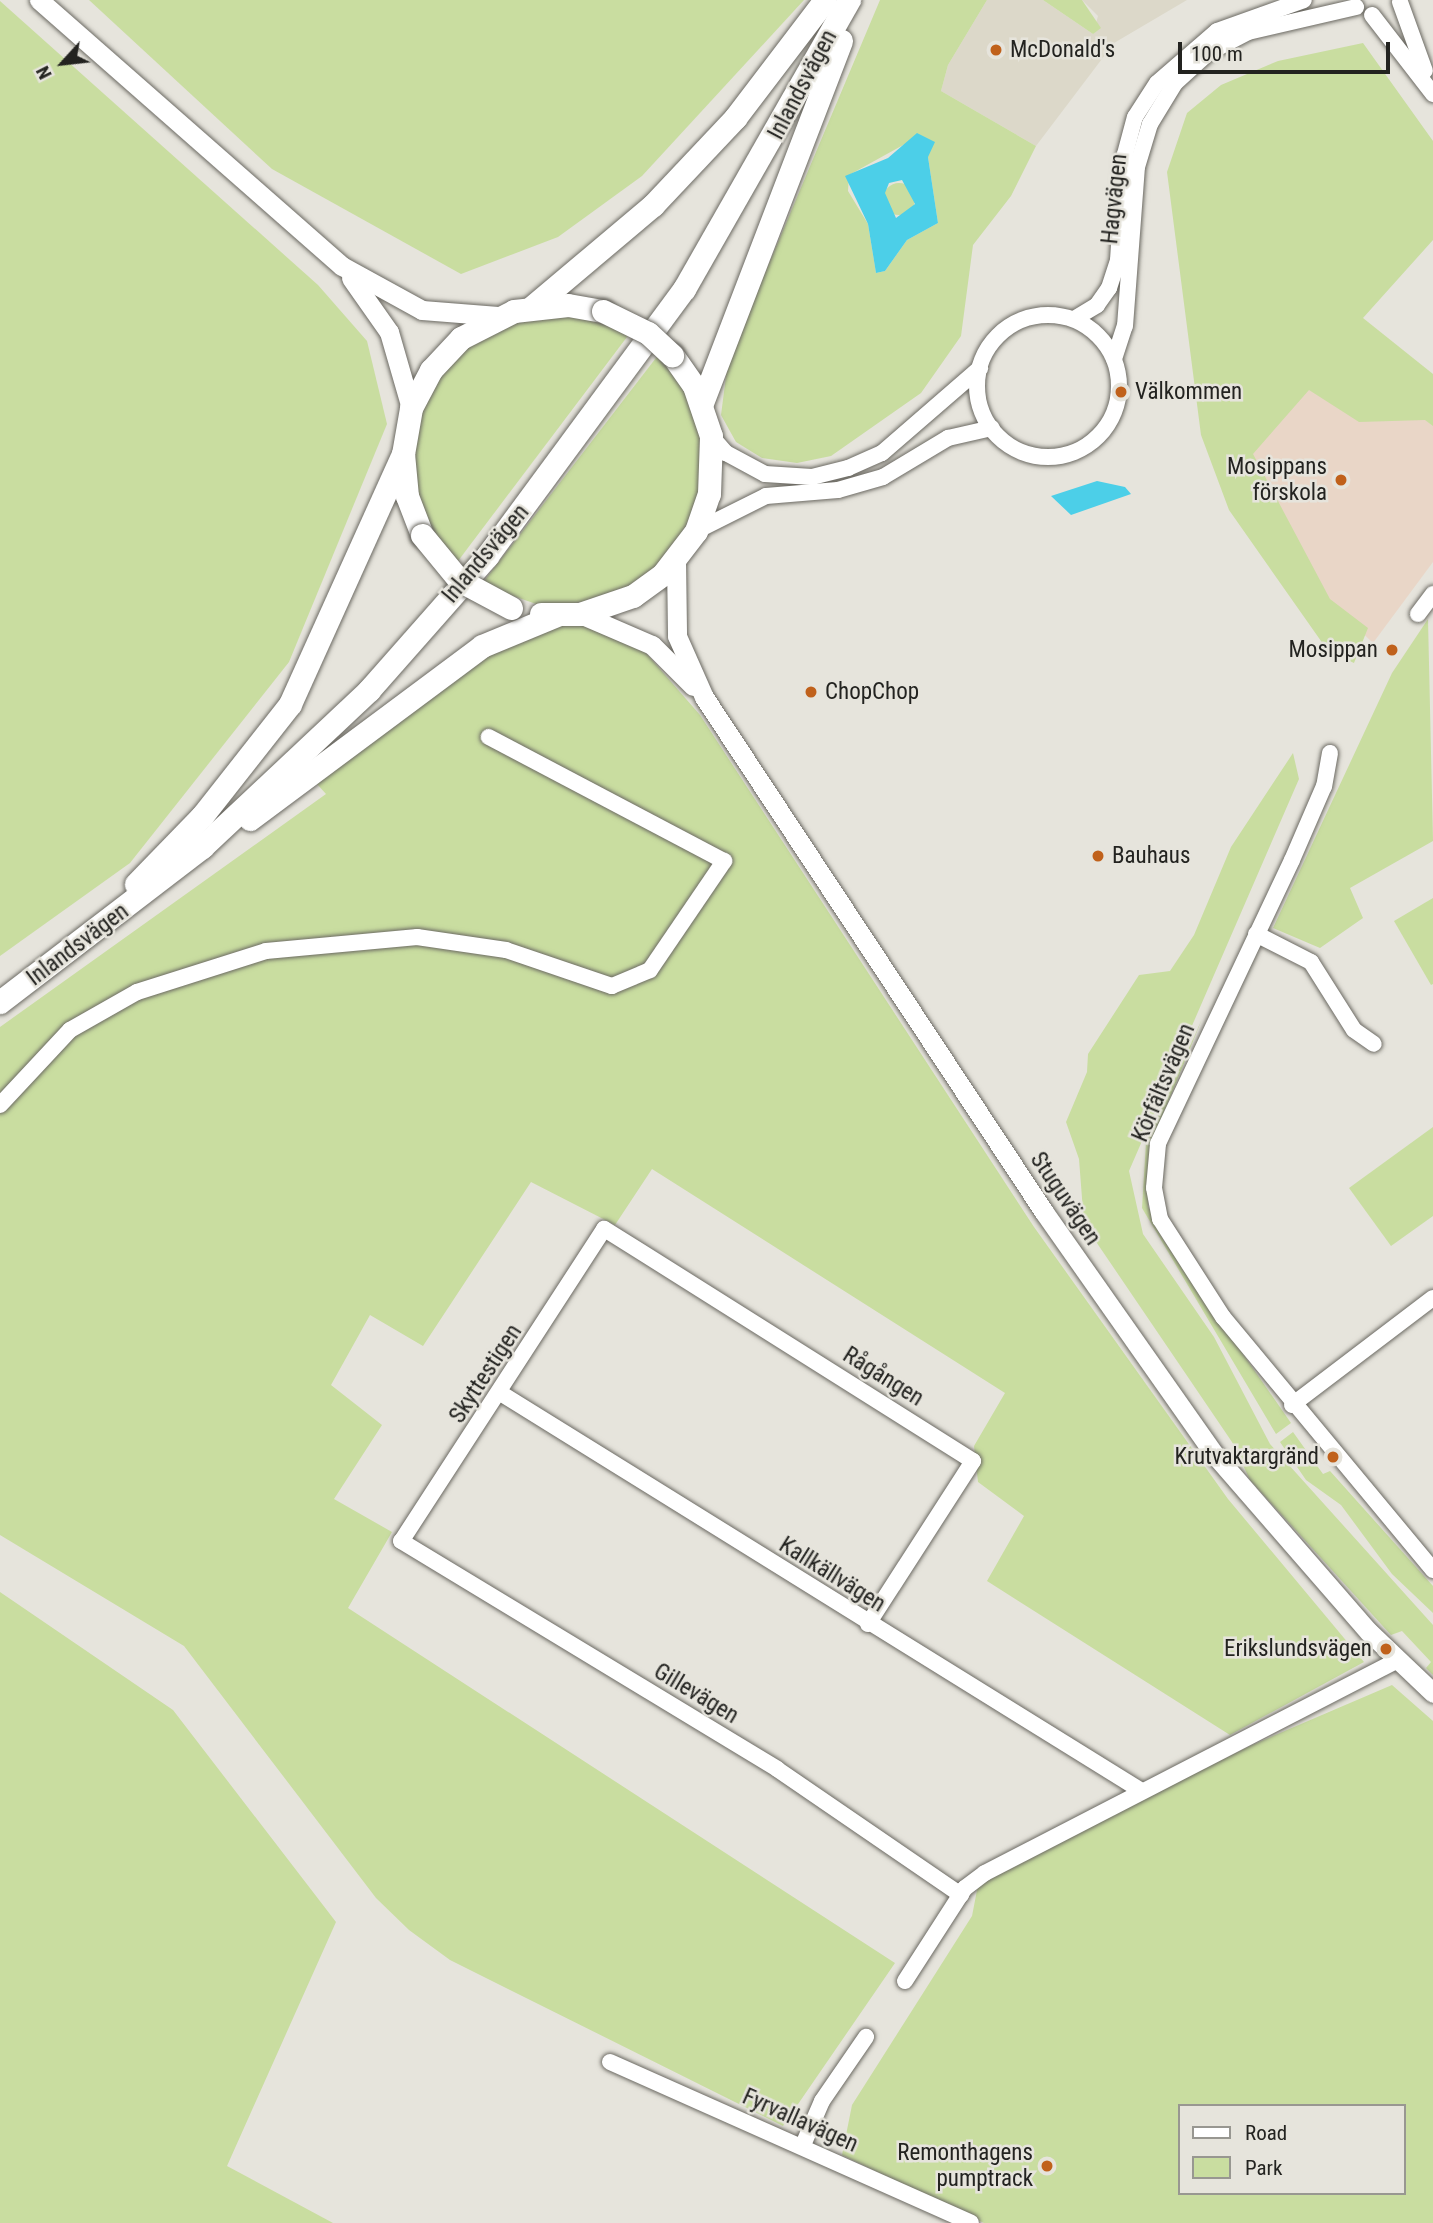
<!DOCTYPE html>
<html>
<head>
<meta charset="utf-8">
<style>
	body { margin:0 }
	#map { position:relative; width:1433px; height:2223px; overflow:hidden; background:#e6e4dc; font-family:"Roboto Condensed",sans-serif }
	div>[style] { position:absolute }
	[style*='--x'] { left:calc(var(--x)*1px); top:calc(var(--y)*1px); width:calc(var(--w)*1px); rotate:calc(var(--a)*1deg) }
	.built>* { inset:0; background:#dcd8c9 }
	.education>* { inset:0; background:#e9d6c7 }
	.green>* { inset:0; background:#c9dda0 }
	.round { border-radius:50% }
	.water>* { inset:0; background:#4ccfe8 }
	.roads { filter:drop-shadow(0 0 2px #6b6962) drop-shadow(0 0 2px #6b6962) }
	.minor>* { height:16px; margin:-8px; padding:0 8px; transform-origin:8px; border-radius:8px; background:#fff }
	.minor>.ring { margin:-8px; padding:0; box-sizing:content-box; background:none; border:16px solid #fff; border-radius:50% }
	.major>* { height:19px; margin:-9.5px; padding:0 9.5px; transform-origin:9.5px; border-radius:9.5px; background:#fff }
	.highway>* { height:23px; margin:-11.5px; padding:0 11.5px; transform-origin:11.5px; border-radius:11.5px; background:#fff }
	.bridges { filter:drop-shadow(0 0 2px #6b6962) drop-shadow(0 0 2px #6b6962) }
	.highway-bridge>* { height:23px; margin:-11.5px; padding:0 11.5px; transform-origin:11.5px; border-radius:11.5px; background:#fff }
	.dots>* { width:19px; height:19px; translate:-50% -50%; box-sizing:border-box; border:4px solid #e6e4dc; border-radius:50% }
	span { translate:-50% -50%; white-space:nowrap; text-align:center; line-height:1.15; -webkit-text-stroke:5px #e6e4dc; paint-order:stroke }
	.poi-label { font-size:23px; color:#232320 }
	.left { translate:0 -50%; text-align:left }
	.right { translate:-100% -50%; text-align:right }
	.street-label { font-size:23px; color:#232320 }
	.legend { position:absolute; left:1178px; top:2104px; width:228px; height:91px; box-sizing:border-box; background:#e6e4dc; border:2px solid #989791; margin:0; padding:9px 12px; list-style:none; font-size:21px; color:#232320 }
	.legend li { display:flex; align-items:center; gap:14px; height:35px }
	.legend b { width:35px; border:2px solid #989791 }
	.north { position:absolute; left:28px; top:28px; width:70px; height:70px; -webkit-text-stroke:5px #e6e4dc; paint-order:stroke; rotate:243deg; font-size:19px; font-weight:700; line-height:28px; text-align:center; color:#232320 }
	.north::after { content:''; display:block; margin:auto; width:24px; height:32px; background:#232320; clip-path:polygon(50% 0,100% 100%,50% 72%,0 100%) }
	.scale { position:absolute; left:1178px; top:42px; width:212px; height:32px; box-sizing:border-box; border:4px solid #232320; border-top:0; padding-left:9px; font-size:21px; line-height:24px; white-space:nowrap; color:#232320; -webkit-text-stroke:5px #e6e4dc; paint-order:stroke }
</style>
</head>
<body>
<div id="map">
	<div class="built">
		<i style="clip-path:polygon(987px 0,1043px 0,1093px 34px,1098px 16px,1082px 0,1187px 0,1114px 43px,1036px 146px,941px 91px,948px 65px)"></i>
	</div>
	<div class="education">
		<i style="clip-path:polygon(1339px 333px,1433px 406px,1433px 562px,1373px 643px,1328px 600px,1228px 448px)"></i>
	</div>
	<div class="green">
		<i style="clip-path:polygon(89px 0,804px 0,642px 176px,558px 237px,461px 274px,272px 169px)"></i>
		<i style="clip-path:polygon(evenodd,880px 0,987px 0,948px 65px,941px 91px,1036px 146px,1011px 196px,973px 245px,961px 336px,921px 393px,831px 456px,797px 463px,762px 458px,736px 442px,721px 415px,728px 361px,880px 0,914px 139px,928px 157px,938px 223px,907px 240px,885px 271px,876px 273px,868px 224px,848px 191px,849px 175px,914px 139px)"></i>
		<i style="clip-path:polygon(1043px 0,1082px 0,1101px 28px,1093px 34px)"></i>
		<i style="clip-path:polygon(0 1px,318px 285px,367px 341px,387px 424px,289px 662px,130px 863px,0 956px)"></i>
		<i style="clip-path:polygon(1363px 43px,1433px 141px,1433px 240px,1363px 318px,1433px 374px,1433px 426px,1425px 420px,1359px 422px,1309px 390px,1253px 454px,1330px 599px,1368px 628px,1354px 663px,1328px 651px,1229px 510px,1201px 435px,1167px 172px,1187px 113px,1221px 85px,1278px 61px)"></i>
		<i class="round" style="left:883px;top:183px;width:32px;height:32px"></i>
		<i style="clip-path:polygon(545px 315px,589px 317px,630px 333px,455px 565px,420px 509px,412px 466px,417px 422px,435px 381px,464px 348px,502px 325px)"></i>
		<i style="clip-path:polygon(659px 354px,687px 390px,702px 433px,700px 500px,667px 560px,612px 598px,545px 607px,481px 585px)"></i>
		<i style="clip-path:polygon(1428px 619px,1433px 841px,1350px 888px,1363px 918px,1320px 948px,1273px 928px,1392px 673px)"></i>
		<i style="clip-path:polygon(572px 622px,593px 624px,639px 645px,700px 715px,1034px 1227px,1228px 1499px,1364px 1662px,1230px 1735px,987px 1581px,1024px 1516px,978px 1482px,974px 1446px,1005px 1393px,652px 1169px,615px 1225px,531px 1182px,423px 1346px,370px 1315px,331px 1385px,382px 1425px,334px 1499px,392px 1532px,348px 1608px,895px 1963px,783px 2126px,450px 1960px,409px 1930px,376px 1898px,184px 1646px,0 1535px,0 1027px,326px 794px,317px 784px,372px 735px,516px 636px)"></i>
		<i style="clip-path:polygon(1293px 753px,1299px 779px,1129px 1171px,1143px 1234px,1214px 1337px,1270px 1444px,1433px 1625px,1433px 1675px,1426px 1668px,1431px 1662px,1402px 1631px,1391px 1635px,1250px 1480px,1232px 1442px,1084px 1224px,1079px 1159px,1066px 1122px,1087px 1072px,1088px 1054px,1139px 975px,1170px 971px,1194px 935px,1231px 847px)"></i>
		<i style="clip-path:polygon(1433px 898px,1433px 984px,1431px 985px,1394px 921px)"></i>
		<i style="clip-path:polygon(1202px 1019px,1151px 1144px,1148px 1206px,1161px 1236px,1291px 1423px,1276px 1434px,1142px 1208px,1146px 1143px)"></i>
		<i style="clip-path:polygon(1433px 1127px,1433px 1216px,1391px 1246px,1349px 1188px)"></i>
		<i style="clip-path:polygon(1293px 1432px,1323px 1474px,1330px 1471px,1433px 1586px,1433px 1613px,1392px 1574px,1341px 1505px,1306px 1480px,1280px 1442px)"></i>
		<i style="clip-path:polygon(0 1592px,173px 1710px,336px 1922px,227px 2166px,333px 2223px,0 2223px)"></i>
		<i style="clip-path:polygon(evenodd,1392px 1685px,1433px 1721px,1433px 2223px,984px 2223px,842px 2155px,852px 2105px,972px 1916px,979px 1880px,1252px 1745px,1392px 1685px,1179px 2106px,1403px 2106px,1403px 2193px,1179px 2193px,1179px 2106px)"></i>
	</div>
	<div class="water">
		<i style="clip-path:polygon(evenodd,917px 133px,935px 142px,928px 157px,938px 223px,907px 240px,885px 271px,876px 273px,868px 224px,845px 176px,888px 158px,917px 133px,902px 180px,915px 204px,896px 218px,885px 193px,889px 183px,902px 180px)"></i>
		<i style="clip-path:polygon(1097px 481px,1125px 487px,1131px 494px,1071px 515px,1051px 496px)"></i>
	</div>
	<div class="roads">
		<div class="minor">
			<i style="--x:1400;--y:2;--w:73;--a:70.1"></i>
			<i style="--x:1372;--y:15;--w:100;--a:52.3"></i>
			<i class="ring" style="left:977px;top:315px;width:126px;height:126px"></i>
			<i style="--x:1074;--y:319;--w:27;--a:-31"></i>
			<i style="--x:1097;--y:305;--w:21;--a:-55"></i>
			<i style="--x:1109;--y:288;--w:29;--a:-72"></i>
			<i style="--x:1118;--y:260;--w:106;--a:-86.2"></i>
			<i style="--x:1125;--y:154;--w:38;--a:-75"></i>
			<i style="--x:1135;--y:117;--w:40;--a:-57.1"></i>
			<i style="--x:1157;--y:83;--w:79;--a:-40.9"></i>
			<i style="--x:1217;--y:31;--w:92;--a:-19.6"></i>
			<i style="--x:1114;--y:359;--w:35;--a:-72"></i>
			<i style="--x:1125;--y:326;--w:159;--a:-85.7"></i>
			<i style="--x:1137;--y:167;--w:45;--a:-73.2"></i>
			<i style="--x:1150;--y:124;--w:48;--a:-58.6"></i>
			<i style="--x:1175;--y:83;--w:45;--a:-42.3"></i>
			<i style="--x:1208;--y:53;--w:45;--a:-27.7"></i>
			<i style="--x:1248;--y:32;--w:111;--a:-13"></i>
			<i style="--x:711;--y:436;--w:23;--a:49"></i>
			<i style="--x:726;--y:453;--w:44;--a:28.3"></i>
			<i style="--x:765;--y:474;--w:47;--a:3.7"></i>
			<i style="--x:812;--y:477;--w:37;--a:-14"></i>
			<i style="--x:848;--y:468;--w:37;--a:-24"></i>
			<i style="--x:882;--y:453;--w:130;--a:-40.9"></i>
			<i style="--x:696;--y:531;--w:78;--a:-26.6"></i>
			<i style="--x:766;--y:496;--w:72;--a:-4.8"></i>
			<i style="--x:838;--y:490;--w:47;--a:-16.1"></i>
			<i style="--x:883;--y:477;--w:76;--a:-31"></i>
			<i style="--x:948;--y:438;--w:45;--a:-12.8"></i>
			<i style="--x:1418;--y:614;--w:25;--a:-53"></i>
			<i style="--x:1330;--y:753;--w:34;--a:100"></i>
			<i style="--x:1324;--y:786;--w:81;--a:113.4"></i>
			<i style="--x:1292;--y:860;--w:314;--a:115.3"></i>
			<i style="--x:1158;--y:1144;--w:44;--a:95.2"></i>
			<i style="--x:1154;--y:1188;--w:32;--a:79"></i>
			<i style="--x:1160;--y:1219;--w:117;--a:57.3"></i>
			<i style="--x:1223;--y:1317;--w:329;--a:50.3"></i>
			<i style="--x:1256;--y:934;--w:62;--a:27"></i>
			<i style="--x:1311;--y:962;--w:80;--a:57.7"></i>
			<i style="--x:1354;--y:1030;--w:24;--a:35"></i>
			<i style="--x:0;--y:1105;--w:103;--a:-47"></i>
			<i style="--x:70;--y:1030;--w:77;--a:-29.6"></i>
			<i style="--x:137;--y:992;--w:135;--a:-17.6"></i>
			<i style="--x:266;--y:951;--w:152;--a:-5.3"></i>
			<i style="--x:417;--y:937;--w:90;--a:8.3"></i>
			<i style="--x:506;--y:950;--w:112;--a:18.8"></i>
			<i style="--x:612;--y:986;--w:41;--a:-22.8"></i>
			<i style="--x:650;--y:970;--w:132;--a:-55.8"></i>
			<i style="--x:724;--y:861;--w:266;--a:-152.2"></i>
			<i style="--x:502;--y:1394;--w:751;--a:31.83"></i>
			<i style="--x:1292;--y:1405;--w:177;--a:-37.2"></i>
			<i style="--x:868;--y:1624;--w:194;--a:-57.2"></i>
			<i style="--x:973;--y:1461;--w:436;--a:-147.8"></i>
			<i style="--x:604;--y:1229;--w:372;--a:123"></i>
			<i style="--x:401;--y:1541;--w:440;--a:31.2"></i>
			<i style="--x:777;--y:1769;--w:223;--a:34.4"></i>
			<i style="--x:905;--y:1981;--w:111;--a:-57.2"></i>
			<i style="--x:965;--y:1888;--w:25;--a:-37"></i>
			<i style="--x:985;--y:1873;--w:464;--a:-27.3"></i>
			<i style="--x:610;--y:2062;--w:395;--a:24"></i>
			<i style="--x:803;--y:2145;--w:48;--a:-66.6"></i>
			<i style="--x:822;--y:2101;--w:78;--a:-55.5"></i>
		</div>
		<div class="major">
			<i style="--x:39;--y:0;--w:403;--a:41.3"></i>
			<i style="--x:342;--y:266;--w:91;--a:28.8"></i>
			<i style="--x:422;--y:310;--w:76;--a:4.5"></i>
			<i style="--x:351;--y:278;--w:66;--a:54.9"></i>
			<i style="--x:389;--y:332;--w:79;--a:73.9"></i>
			<i style="--x:676;--y:560;--w:76;--a:89.2"></i>
			<i style="--x:677;--y:636;--w:67;--a:66.1"></i>
			<i style="--x:704;--y:697;--w:617;--a:56.57"></i>
			<i style="--x:1044;--y:1212;--w:296;--a:54.9"></i>
			<i style="--x:1214;--y:1454;--w:236;--a:49"></i>
			<i style="--x:1369;--y:1632;--w:88;--a:43.6"></i>
			<i style="--x:580;--y:614;--w:78;--a:23.3"></i>
			<i style="--x:652;--y:645;--w:58;--a:45"></i>
		</div>
		<div class="highway">
			<i style="--x:532;--y:307;--w:158;--a:-40.1"></i>
			<i style="--x:653;--y:205;--w:120;--a:-46.7"></i>
			<i style="--x:735;--y:118;--w:148;--a:-52.7"></i>
			<i style="--x:702;--y:403;--w:388;--a:-69"></i>
			<i style="--x:422;--y:535;--w:42;--a:-111"></i>
			<i style="--x:407;--y:496;--w:42;--a:-95.4"></i>
			<i style="--x:403;--y:454;--w:47;--a:-80.1"></i>
			<i style="--x:411;--y:408;--w:43;--a:-62.2"></i>
			<i style="--x:431;--y:370;--w:44;--a:-46.8"></i>
			<i style="--x:461;--y:338;--w:59;--a:-27"></i>
			<i style="--x:514;--y:311;--w:54;--a:-6.3"></i>
			<i style="--x:568;--y:305;--w:36;--a:10"></i>
			<i style="--x:541;--y:614;--w:39;--a:0"></i>
			<i style="--x:580;--y:614;--w:56;--a:-18.8"></i>
			<i style="--x:633;--y:596;--w:37;--a:-36"></i>
			<i style="--x:663;--y:574;--w:54;--a:-52.5"></i>
			<i style="--x:696;--y:531;--w:39;--a:-71"></i>
			<i style="--x:709;--y:494;--w:58;--a:-88"></i>
			<i style="--x:711;--y:436;--w:53;--a:-108.8"></i>
			<i style="--x:694;--y:386;--w:38;--a:-125"></i>
			<i style="--x:250;--y:819;--w:289;--a:-36.7"></i>
			<i style="--x:482;--y:646;--w:81;--a:-22.5"></i>
			<i style="--x:136;--y:884;--w:95;--a:-45.9"></i>
			<i style="--x:202;--y:816;--w:142;--a:-51.8"></i>
			<i style="--x:290;--y:704;--w:274;--a:-65.7"></i>
			<i style="--x:0;--y:1002;--w:255;--a:-37.5"></i>
			<i style="--x:202;--y:847;--w:229;--a:-43.2"></i>
			<i style="--x:369;--y:690;--w:179;--a:-48.6"></i>
			<i style="--x:487;--y:556;--w:332;--a:-53.6"></i>
			<i style="--x:684;--y:289;--w:333;--a:-60.3"></i>
		</div>
	</div>
	<div class="bridges">
		<div class="highway-bridge">
			<i style="--x:603;--y:311;--w:50;--a:26.1"></i>
			<i style="--x:648;--y:333;--w:33;--a:43"></i>
			<i style="--x:422;--y:535;--w:58;--a:50.6"></i>
			<i style="--x:459;--y:580;--w:59;--a:28.3"></i>
		</div>
	</div>
	<div class="dots">
		<i style="left:996px;top:50px;background:#c0611b"></i>
		<i style="left:1121px;top:392px;background:#c0611b"></i>
		<i style="left:1341px;top:480px;background:#c0611b"></i>
		<i style="left:1392px;top:650px;background:#c0611b"></i>
		<i style="left:811px;top:692px;background:#c0611b"></i>
		<i style="left:1098px;top:856px;background:#c0611b"></i>
		<i style="left:1333px;top:1457px;background:#c0611b"></i>
		<i style="left:1386px;top:1649px;background:#c0611b"></i>
		<i style="left:1047px;top:2166px;background:#c0611b"></i>
	</div>
	<div class="poi-label">
		<span class="left" style="left:1010px;top:50px">McDonald's</span>
		<span class="left" style="left:1135px;top:392px">Välkommen</span>
		<span class="right" style="left:1327px;top:480px">Mosippans<br>förskola</span>
		<span class="right" style="left:1378px;top:650px">Mosippan</span>
		<span class="left" style="left:825px;top:692px">ChopChop</span>
		<span class="left" style="left:1112px;top:856px">Bauhaus</span>
		<span class="right" style="left:1319px;top:1457px">Krutvaktargränd</span>
		<span class="right" style="left:1372px;top:1649px">Erikslundsvägen</span>
		<span class="right" style="left:1033px;top:2166px">Remonthagens<br>pumptrack</span>
	</div>
	<div class="street-label">
		<span style="left:803px;top:85px;rotate:-62deg">Inlandsvägen</span>
		<span style="left:1115px;top:199px;rotate:-84deg">Hagvägen</span>
		<span style="left:486px;top:554px;rotate:-50deg">Inlandsvägen</span>
		<span style="left:78px;top:945px;rotate:-37deg">Inlandsvägen</span>
		<span style="left:1164px;top:1083px;rotate:-67deg">Körfältsvägen</span>
		<span style="left:1065px;top:1199px;rotate:56deg">Stuguvägen</span>
		<span style="left:486px;top:1374px;rotate:-57deg">Skyttestigen</span>
		<span style="left:883px;top:1377px;rotate:32deg">Rågången</span>
		<span style="left:832px;top:1575px;rotate:32deg">Kallkällvägen</span>
		<span style="left:696px;top:1694px;rotate:31deg">Gillevägen</span>
		<span style="left:800px;top:2121px;rotate:24deg">Fyrvallavägen</span>
	</div>
	<ul class="legend">
	<li><b style="height:9px;background:#fff"></b>Road</li>
	<li><b style="height:19px;background:#c9dda0"></b>Park</li>
	</ul>
	<div class="north">N</div>
	<div class="scale">100 m</div>
</div>
</body>
</html>
